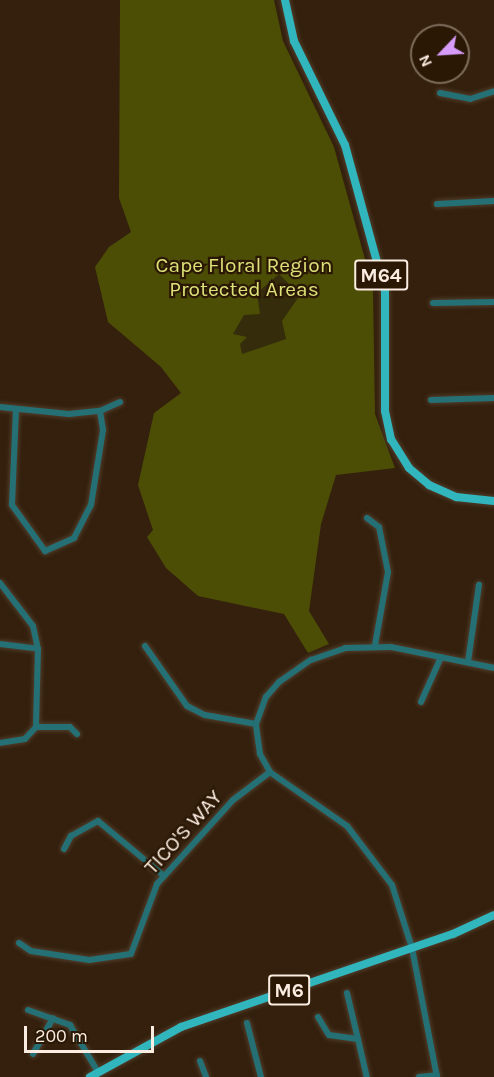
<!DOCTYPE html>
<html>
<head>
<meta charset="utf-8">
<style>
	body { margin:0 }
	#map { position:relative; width:494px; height:1077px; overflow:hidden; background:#34200d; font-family:Karla,sans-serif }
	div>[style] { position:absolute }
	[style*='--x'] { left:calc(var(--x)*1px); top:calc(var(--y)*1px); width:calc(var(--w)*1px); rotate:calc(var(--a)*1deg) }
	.green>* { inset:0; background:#4c4e06 }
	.sand>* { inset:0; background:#342c0b }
	.roads { filter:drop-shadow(0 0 2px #503d2b) drop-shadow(0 0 2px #503d2b) }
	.minor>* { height:6px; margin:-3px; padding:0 3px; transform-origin:3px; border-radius:3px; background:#247074 }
	.major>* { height:8px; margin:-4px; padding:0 4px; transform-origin:4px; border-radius:4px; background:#32b6bd }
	span { translate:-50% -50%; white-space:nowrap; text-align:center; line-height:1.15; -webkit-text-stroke:4.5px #2a1704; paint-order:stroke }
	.shield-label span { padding:2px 4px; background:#2a1704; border:2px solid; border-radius:4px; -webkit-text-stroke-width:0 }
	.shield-label { font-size:20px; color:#fbede1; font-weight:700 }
	.park-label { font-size:21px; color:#dce277 }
	.street-label { font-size:21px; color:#fbede1 }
	.north { position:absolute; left:410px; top:24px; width:60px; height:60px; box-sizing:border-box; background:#2a1704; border:2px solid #7e6d5c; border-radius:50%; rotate:245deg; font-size:16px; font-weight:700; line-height:24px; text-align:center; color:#fbede1 }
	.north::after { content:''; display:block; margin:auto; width:21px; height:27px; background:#d79bf9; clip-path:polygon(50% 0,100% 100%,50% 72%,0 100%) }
	.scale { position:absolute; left:24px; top:1026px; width:130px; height:27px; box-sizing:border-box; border:3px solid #fbede1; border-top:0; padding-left:8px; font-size:18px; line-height:21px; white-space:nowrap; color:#fbede1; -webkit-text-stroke:4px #2a1704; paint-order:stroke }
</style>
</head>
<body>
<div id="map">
	<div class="green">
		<i style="clip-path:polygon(120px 0,274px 0,283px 41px,334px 147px,373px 288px,375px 414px,395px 468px,336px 475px,321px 524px,309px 611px,329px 644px,308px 653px,284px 614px,198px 596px,166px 568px,147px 537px,153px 530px,138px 485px,154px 413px,181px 393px,161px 367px,108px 322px,95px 267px,109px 247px,131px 232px,119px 198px)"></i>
	</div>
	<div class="sand">
		<i style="clip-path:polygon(279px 274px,300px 295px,282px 321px,286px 339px,242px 354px,240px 344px,247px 337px,233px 334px,244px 315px,260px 314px,257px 293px)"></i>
	</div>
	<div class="roads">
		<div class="minor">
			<i style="--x:440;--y:93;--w:31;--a:11"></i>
			<i style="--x:470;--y:99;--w:25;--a:-18"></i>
			<i style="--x:437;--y:204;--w:57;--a:-3"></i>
			<i style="--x:433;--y:303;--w:61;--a:-0.9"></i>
			<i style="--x:431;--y:400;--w:63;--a:-1.8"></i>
			<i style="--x:0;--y:407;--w:69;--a:5.8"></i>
			<i style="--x:69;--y:414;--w:31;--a:-6"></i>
			<i style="--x:100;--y:411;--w:22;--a:-24"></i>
			<i style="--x:16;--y:409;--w:96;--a:92.4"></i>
			<i style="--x:12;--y:505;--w:57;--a:54.3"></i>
			<i style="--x:45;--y:551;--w:32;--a:-24"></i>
			<i style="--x:74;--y:538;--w:37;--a:-63"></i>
			<i style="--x:91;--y:505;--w:76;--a:-80.9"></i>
			<i style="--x:103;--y:430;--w:19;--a:-99"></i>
			<i style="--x:367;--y:518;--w:15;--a:37"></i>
			<i style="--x:379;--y:527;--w:46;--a:78.7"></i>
			<i style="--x:388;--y:572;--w:74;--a:100.1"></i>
			<i style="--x:0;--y:583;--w:54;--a:52.5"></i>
			<i style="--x:33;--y:626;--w:24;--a:78"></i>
			<i style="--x:38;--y:649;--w:78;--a:91.5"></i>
			<i style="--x:36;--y:727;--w:16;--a:133"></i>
			<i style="--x:25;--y:739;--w:25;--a:171"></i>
			<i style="--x:0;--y:644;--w:38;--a:7"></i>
			<i style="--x:145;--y:646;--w:73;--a:55"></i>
			<i style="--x:187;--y:706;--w:20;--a:27"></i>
			<i style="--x:205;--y:715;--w:52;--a:10"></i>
			<i style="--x:468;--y:662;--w:78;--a:-81.9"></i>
			<i style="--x:421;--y:702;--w:49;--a:-66"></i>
			<i style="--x:36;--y:727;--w:34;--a:0"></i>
			<i style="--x:70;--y:727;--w:10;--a:45"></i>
			<i style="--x:64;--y:849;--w:15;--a:-62"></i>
			<i style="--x:71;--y:836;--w:31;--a:-29"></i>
			<i style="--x:98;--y:821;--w:86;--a:39.8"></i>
			<i style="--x:19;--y:943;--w:14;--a:34"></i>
			<i style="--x:31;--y:951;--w:59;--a:8.8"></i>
			<i style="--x:89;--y:960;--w:42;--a:-8.1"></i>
			<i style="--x:131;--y:954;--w:75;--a:-69.6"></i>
			<i style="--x:157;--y:884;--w:113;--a:-47.9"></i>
			<i style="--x:233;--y:800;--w:46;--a:-37.1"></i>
			<i style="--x:347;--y:993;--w:47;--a:76.6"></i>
			<i style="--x:28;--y:1010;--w:45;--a:19.7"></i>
			<i style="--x:70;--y:1025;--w:55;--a:59.2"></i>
			<i style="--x:318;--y:1017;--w:21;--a:59"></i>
			<i style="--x:329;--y:1035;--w:29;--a:8"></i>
			<i style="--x:358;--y:1039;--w:39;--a:77"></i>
			<i style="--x:247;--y:1023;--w:56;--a:75.5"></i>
			<i style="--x:33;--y:1054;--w:41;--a:-60.9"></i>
			<i style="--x:200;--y:1061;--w:17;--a:69"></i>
			<i style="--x:419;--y:1077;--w:18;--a:-6"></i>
			<i style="--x:437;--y:1077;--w:131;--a:-101"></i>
			<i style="--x:412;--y:948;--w:66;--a:-107.6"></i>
			<i style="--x:392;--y:885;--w:74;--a:-127.3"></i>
			<i style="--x:347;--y:826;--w:94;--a:-145"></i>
			<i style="--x:270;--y:772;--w:21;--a:-119"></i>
			<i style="--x:260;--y:754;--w:30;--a:-98"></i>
			<i style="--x:256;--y:724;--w:29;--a:-70"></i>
			<i style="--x:266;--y:697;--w:20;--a:-49"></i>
			<i style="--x:279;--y:682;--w:39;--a:-35"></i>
			<i style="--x:311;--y:660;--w:36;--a:-19"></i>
			<i style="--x:345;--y:648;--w:46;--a:-1.2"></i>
			<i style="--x:391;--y:647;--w:105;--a:11.5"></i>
		</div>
		<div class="major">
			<i style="--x:285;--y:0;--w:42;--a:77.6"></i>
			<i style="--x:294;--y:41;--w:116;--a:63.9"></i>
			<i style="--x:345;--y:145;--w:151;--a:74.7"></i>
			<i style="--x:385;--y:291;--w:120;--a:90"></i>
			<i style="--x:385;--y:411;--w:29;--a:78"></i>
			<i style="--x:391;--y:439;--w:34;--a:58"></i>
			<i style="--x:409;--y:468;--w:26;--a:40"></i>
			<i style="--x:429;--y:485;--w:30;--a:24"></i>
			<i style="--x:456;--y:497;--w:38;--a:6"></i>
			<i style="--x:90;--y:1077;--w:104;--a:-28.8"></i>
			<i style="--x:181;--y:1027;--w:287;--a:-18.9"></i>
			<i style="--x:453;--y:934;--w:45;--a:-24.9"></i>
		</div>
	</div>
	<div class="shield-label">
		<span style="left:381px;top:275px">M64</span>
		<span style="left:289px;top:990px">M6</span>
	</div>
	<div class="park-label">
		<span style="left:244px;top:277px">Cape Floral Region<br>Protected Areas</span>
	</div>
	<div class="street-label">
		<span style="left:183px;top:832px;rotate:-48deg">TICO'S WAY</span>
	</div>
	<div class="north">N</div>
	<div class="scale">200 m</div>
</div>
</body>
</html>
